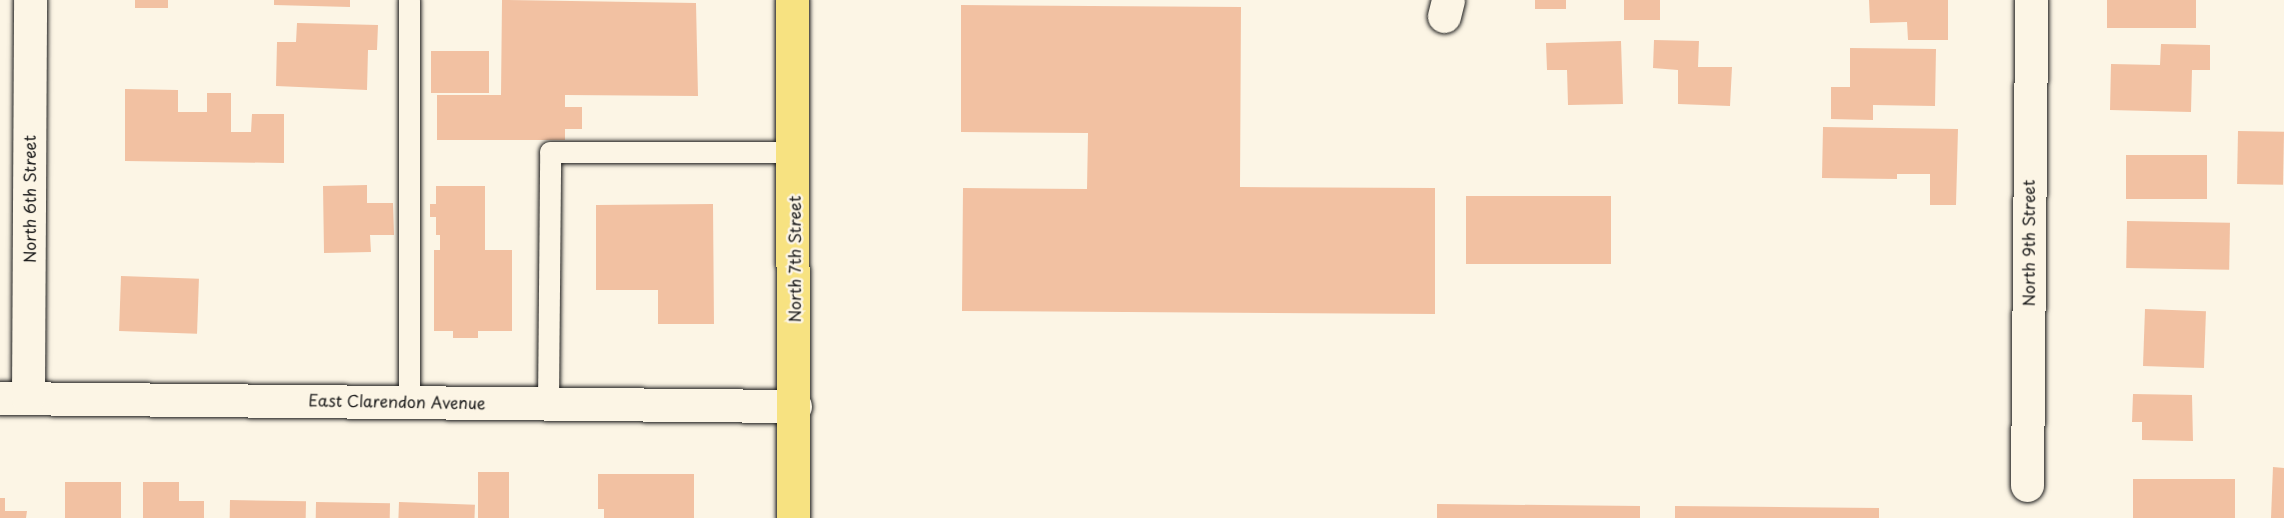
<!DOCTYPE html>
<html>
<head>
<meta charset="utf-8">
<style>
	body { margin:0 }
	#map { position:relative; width:2284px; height:518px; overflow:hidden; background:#fcf5e5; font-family:"Playpen Sans",sans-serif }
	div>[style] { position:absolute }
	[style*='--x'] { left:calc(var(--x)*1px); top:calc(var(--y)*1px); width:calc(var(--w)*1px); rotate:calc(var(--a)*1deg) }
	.building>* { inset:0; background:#f2c1a2; transform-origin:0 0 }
	.roads { filter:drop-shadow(0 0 2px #1c1c1c) drop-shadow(0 0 2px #1c1c1c) }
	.service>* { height:21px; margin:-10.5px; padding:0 10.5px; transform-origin:10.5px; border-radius:10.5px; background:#fcf5e5 }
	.minor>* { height:33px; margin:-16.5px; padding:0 16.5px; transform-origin:16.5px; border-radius:16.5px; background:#fcf5e5 }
	.primary>* { height:33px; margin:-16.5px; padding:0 16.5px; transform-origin:16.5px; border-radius:16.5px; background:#f7e281 }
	span { translate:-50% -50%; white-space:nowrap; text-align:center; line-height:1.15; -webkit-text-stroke:5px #fcf5e5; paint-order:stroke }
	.street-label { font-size:16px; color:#1c1c1c }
</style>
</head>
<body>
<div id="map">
	<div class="building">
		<i style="left:135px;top:0;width:33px;height:8px"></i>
		<i style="clip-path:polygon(274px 0,350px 0,350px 7px,274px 5px)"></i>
		<i style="clip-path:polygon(502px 0,696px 3px,698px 96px,565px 95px,565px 107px,582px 107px,582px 129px,565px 129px,565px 140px,437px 140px,437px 95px,501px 95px)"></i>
		<i style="left:1535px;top:0;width:31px;height:9px"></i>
		<i style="left:1624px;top:0;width:36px;height:20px"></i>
		<i style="clip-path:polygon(1869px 0,1948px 0,1948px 40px,1908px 40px,1907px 22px,1870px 23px)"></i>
		<i style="left:2107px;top:0;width:89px;height:28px"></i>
		<i style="clip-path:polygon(961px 5px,1241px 7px,1240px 187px,1435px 188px,1435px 314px,962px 311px,963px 188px,1087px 189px,1088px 133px,961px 132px)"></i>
		<i style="clip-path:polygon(297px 23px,378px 25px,377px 50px,368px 50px,367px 90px,276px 86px,277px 42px,296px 42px)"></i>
		<i style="clip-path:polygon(1654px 40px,1699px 41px,1698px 67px,1732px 67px,1730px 106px,1678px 104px,1678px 70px,1653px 68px)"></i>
		<i style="clip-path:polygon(1621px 41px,1623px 104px,1568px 105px,1567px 70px,1547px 70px,1546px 43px)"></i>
		<i style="clip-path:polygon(2161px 44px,2210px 45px,2210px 70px,2192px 70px,2191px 112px,2110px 110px,2111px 64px,2160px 65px)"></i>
		<i style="clip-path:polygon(1850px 48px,1936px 49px,1935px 106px,1873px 105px,1873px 120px,1831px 119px,1831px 87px,1850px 87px)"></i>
		<i style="left:431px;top:51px;width:58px;height:42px"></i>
		<i style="clip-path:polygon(125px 89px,178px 90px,178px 112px,207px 112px,207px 93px,231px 93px,231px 132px,251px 132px,252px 114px,284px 114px,284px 163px,125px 161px)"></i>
		<i style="clip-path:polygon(1823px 127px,1958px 129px,1956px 205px,1930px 205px,1930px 174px,1897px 174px,1897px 179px,1822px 178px)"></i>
		<i style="left:2238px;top:131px;width:46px;height:53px;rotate:1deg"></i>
		<i style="left:2126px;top:155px;width:81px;height:44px"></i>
		<i style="clip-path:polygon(367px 185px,367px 203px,393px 203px,394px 235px,370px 235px,371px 252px,324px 253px,323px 186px)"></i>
		<i style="clip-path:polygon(436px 186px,485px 186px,485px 250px,512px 250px,512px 331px,478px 331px,478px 338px,453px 338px,453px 331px,434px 331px,434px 250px,440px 250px,440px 235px,436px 235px,436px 217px,430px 217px,430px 204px,436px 204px)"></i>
		<i style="left:1466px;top:196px;width:145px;height:68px"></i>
		<i style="clip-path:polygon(713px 204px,714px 324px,658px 324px,658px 290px,596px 290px,596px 205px)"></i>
		<i style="left:2127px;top:221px;width:103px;height:47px;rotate:1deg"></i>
		<i style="left:121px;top:276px;width:78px;height:55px;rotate:2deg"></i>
		<i style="left:2145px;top:309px;width:61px;height:57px;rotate:2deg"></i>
		<i style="clip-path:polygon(2133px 394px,2192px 395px,2193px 441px,2142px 440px,2142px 422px,2132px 422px)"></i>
		<i style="clip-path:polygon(2273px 467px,2284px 468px,2284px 518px,2271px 518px)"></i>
		<i style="left:478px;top:472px;width:31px;height:46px"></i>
		<i style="clip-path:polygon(598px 474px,694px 474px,694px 518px,604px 518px,604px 509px,598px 509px)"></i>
		<i style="left:2133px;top:479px;width:102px;height:39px"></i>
		<i style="left:65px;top:482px;width:56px;height:36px"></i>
		<i style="clip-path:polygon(143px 482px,179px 482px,179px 501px,204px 501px,204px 518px,143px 518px)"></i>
		<i style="clip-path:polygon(0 498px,5px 498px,5px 511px,27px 511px,26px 518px,0 518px)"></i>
		<i style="left:230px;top:500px;width:76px;height:18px;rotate:1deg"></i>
		<i style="left:316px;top:502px;width:74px;height:16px;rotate:1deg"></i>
		<i style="left:399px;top:502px;width:76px;height:16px;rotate:2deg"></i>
		<i style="clip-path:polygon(1437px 504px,1640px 506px,1640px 518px,1437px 518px)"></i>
		<i style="clip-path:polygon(1675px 506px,1879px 508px,1879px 518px,1675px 518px)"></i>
	</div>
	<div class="roads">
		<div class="service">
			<i style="--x:409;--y:401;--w:401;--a:-90"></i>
			<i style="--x:548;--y:403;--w:251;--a:-89.5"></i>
			<i style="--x:550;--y:152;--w:243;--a:0"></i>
		</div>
		<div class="minor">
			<i style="--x:1444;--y:16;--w:16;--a:-76"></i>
			<i style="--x:0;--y:398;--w:795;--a:0.58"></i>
			<i style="--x:28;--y:398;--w:398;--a:-89.7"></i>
			<i style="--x:2027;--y:485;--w:485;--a:-89.5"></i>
		</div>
		<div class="primary">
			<i style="--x:792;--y:0;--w:518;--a:89.89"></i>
		</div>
	</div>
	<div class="street-label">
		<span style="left:29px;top:199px;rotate:-90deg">North 6th Street</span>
		<span style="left:2028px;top:243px;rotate:-90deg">North 9th Street</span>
		<span style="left:794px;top:259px;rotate:-90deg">North 7th Street</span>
		<span style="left:397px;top:401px;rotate:1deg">East Clarendon Avenue</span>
	</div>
</div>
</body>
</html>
